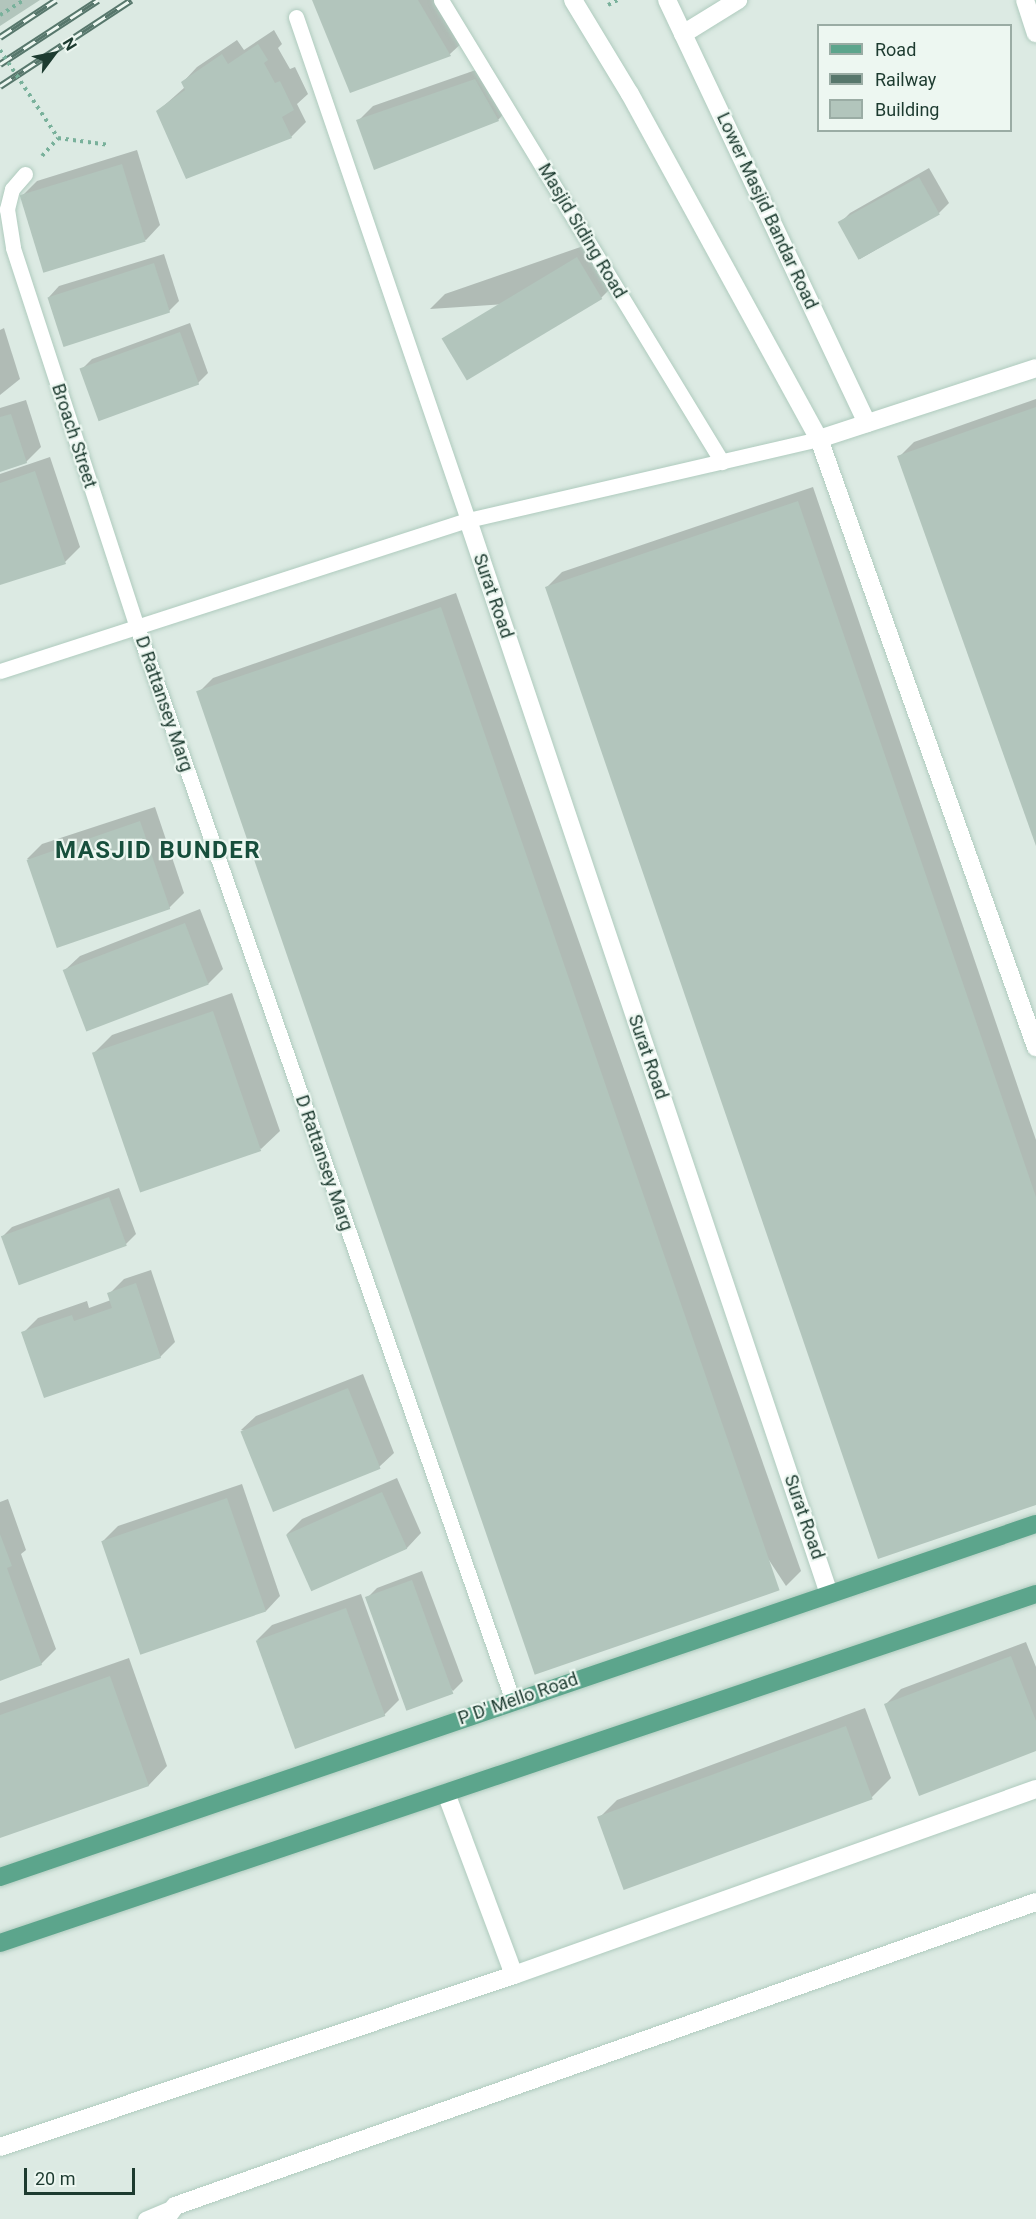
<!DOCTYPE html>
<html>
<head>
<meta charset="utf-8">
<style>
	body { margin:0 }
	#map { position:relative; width:1036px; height:2219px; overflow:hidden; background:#dceae3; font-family:Roboto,sans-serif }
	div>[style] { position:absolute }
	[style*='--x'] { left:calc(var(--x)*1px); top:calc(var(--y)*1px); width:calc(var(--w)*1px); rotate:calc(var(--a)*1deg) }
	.shadow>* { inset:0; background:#0003 }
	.building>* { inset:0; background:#b2c5bc; transform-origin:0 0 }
	.path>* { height:4px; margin-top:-2px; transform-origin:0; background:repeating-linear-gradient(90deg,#79b19b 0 3px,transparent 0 7.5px) }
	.roads { filter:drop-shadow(0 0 2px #afcbbe) drop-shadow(0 0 2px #afcbbe) }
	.lane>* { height:15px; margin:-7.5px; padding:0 7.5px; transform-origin:7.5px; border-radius:7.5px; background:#fff }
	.street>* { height:18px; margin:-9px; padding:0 9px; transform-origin:9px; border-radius:9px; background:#fff }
	.secondary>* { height:18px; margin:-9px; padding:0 9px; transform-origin:9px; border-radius:9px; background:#fff }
	.primary>* { height:18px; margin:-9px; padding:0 9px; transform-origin:9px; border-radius:9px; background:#5ca58c }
	.rail>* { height:7px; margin-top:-3.5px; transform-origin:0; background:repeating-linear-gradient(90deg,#edf7f1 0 14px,#57776c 0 28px); box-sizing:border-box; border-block:2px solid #57776c }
	.path-bridge>* { height:4px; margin-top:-2px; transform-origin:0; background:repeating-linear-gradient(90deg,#79b19b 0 3px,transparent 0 7.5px) }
	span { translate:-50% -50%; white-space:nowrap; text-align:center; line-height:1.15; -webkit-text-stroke:4.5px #edf7f1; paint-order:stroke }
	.street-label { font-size:18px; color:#1d3b30 }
	.district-label { font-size:24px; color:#174f3c; font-weight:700; letter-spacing:1.5px }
	.legend { position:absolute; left:817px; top:24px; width:195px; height:108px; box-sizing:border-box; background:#edf7f1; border:2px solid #9aaca4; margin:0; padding:8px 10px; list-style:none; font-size:18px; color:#1d3b30 }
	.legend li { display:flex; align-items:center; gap:12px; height:30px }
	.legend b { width:30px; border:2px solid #9aaca4 }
	.north { position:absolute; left:24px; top:24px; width:60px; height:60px; -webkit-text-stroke:4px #edf7f1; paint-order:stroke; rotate:58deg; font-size:16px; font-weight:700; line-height:24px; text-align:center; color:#1d3b30 }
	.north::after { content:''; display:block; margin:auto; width:21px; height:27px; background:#1d3b30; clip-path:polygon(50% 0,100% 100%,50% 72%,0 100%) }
	.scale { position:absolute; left:24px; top:2168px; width:111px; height:27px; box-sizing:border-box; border:3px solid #1d3b30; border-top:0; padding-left:8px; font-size:18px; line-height:21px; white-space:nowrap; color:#1d3b30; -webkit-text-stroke:4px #edf7f1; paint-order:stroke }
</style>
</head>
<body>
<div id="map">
	<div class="shadow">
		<i style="clip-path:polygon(314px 0,439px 0,465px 40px,450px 54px,351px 91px)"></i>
		<i style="clip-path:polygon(274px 30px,282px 44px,278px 48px,290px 69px,295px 67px,308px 94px,297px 104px,306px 122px,291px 137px,158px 111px,185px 87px,183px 82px,197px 67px,237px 40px,244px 50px)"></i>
		<i style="clip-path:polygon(490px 65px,512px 105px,498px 120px,358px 121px,373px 106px)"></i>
		<i style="clip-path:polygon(137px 150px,160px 225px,146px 240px,22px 196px,37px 181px)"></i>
		<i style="clip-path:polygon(929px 168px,949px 203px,939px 213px,860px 259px,840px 223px,850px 213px)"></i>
		<i style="clip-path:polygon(592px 243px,616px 283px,601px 298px,430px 309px,445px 294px)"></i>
		<i style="clip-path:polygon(164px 254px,179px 301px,169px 311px,49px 297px,59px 286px)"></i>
		<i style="clip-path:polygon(190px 323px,208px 373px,198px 383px,82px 369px,92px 359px)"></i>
		<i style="clip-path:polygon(4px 328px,20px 379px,0 395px,0 330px)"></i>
		<i style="clip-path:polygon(1036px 399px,1036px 843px,899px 457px,914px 442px)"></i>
		<i style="clip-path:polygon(26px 400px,41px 447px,26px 462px,0 470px,0 408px)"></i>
		<i style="clip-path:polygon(50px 457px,80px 547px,65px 562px,0 584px,0 474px)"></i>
		<i style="clip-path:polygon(813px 487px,1036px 1140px,1036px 1503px,547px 587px,562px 572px)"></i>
		<i style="clip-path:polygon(456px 593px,801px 1571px,786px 1586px,198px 693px,213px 678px)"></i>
		<i style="clip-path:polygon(155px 807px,184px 893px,169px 908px,27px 859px,42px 844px)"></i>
		<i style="clip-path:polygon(200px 909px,223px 969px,208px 984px,65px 970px,80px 956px)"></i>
		<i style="clip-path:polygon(232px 993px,280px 1131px,261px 1149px,93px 1054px,112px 1035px)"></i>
		<i style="clip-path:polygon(119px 1188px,136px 1234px,126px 1244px,2px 1237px,12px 1227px)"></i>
		<i style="clip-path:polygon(151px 1270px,175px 1342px,160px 1357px,23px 1333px,38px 1318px,87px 1301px,89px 1308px,111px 1300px,109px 1294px,124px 1279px)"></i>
		<i style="clip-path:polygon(363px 1374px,394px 1453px,379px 1467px,241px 1430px,256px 1416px)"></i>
		<i style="clip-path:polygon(397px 1478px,421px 1533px,407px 1548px,312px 1590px,287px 1534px,302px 1519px)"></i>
		<i style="clip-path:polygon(242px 1484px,280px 1596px,266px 1611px,103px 1541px,118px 1526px)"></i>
		<i style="clip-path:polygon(8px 1499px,26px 1550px,21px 1554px,56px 1649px,41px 1664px,0 1679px,0 1502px)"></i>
		<i style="clip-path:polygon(422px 1571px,463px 1681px,453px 1691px,367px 1598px,377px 1588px)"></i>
		<i style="clip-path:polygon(361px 1594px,399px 1700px,384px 1715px,257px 1640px,272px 1625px)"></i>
		<i style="clip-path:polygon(1026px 1642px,1036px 1667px,1036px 1750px,886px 1704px,901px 1689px)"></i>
		<i style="clip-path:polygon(129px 1658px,167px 1766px,149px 1785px,0 1837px,0 1703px)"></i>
		<i style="clip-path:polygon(865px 1708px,891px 1778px,872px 1797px,598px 1819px,617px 1800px)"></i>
	</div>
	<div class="building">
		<i style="clip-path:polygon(0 0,40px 0,0 26px)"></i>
		<i style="clip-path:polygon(312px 0,418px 0,451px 56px,350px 93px)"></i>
		<i style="clip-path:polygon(258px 44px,268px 60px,264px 63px,275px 83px,280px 81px,294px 110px,282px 117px,292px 138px,186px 179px,156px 111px,185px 90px,181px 82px,222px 54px,228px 64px)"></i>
		<i style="clip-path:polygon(475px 79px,499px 121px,374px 170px,356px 120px)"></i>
		<i style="left:122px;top:164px;width:81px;height:107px;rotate:73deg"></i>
		<i style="left:919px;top:177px;width:43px;height:93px;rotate:61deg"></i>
		<i style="left:577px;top:257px;width:49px;height:158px;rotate:59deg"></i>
		<i style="left:154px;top:263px;width:52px;height:112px;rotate:72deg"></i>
		<i style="left:180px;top:332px;width:56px;height:107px;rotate:70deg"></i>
		<i style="clip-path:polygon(1036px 407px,1036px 846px,897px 456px)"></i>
		<i style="clip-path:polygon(11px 414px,27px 463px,0 472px,0 417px)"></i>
		<i style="clip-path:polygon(35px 471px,66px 564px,0 585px,0 483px)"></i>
		<i style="clip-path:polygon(798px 501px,1036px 1197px,1036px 1505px,878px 1559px,545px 587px)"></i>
		<i style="left:441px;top:607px;width:1040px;height:259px;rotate:71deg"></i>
		<i style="left:140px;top:821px;width:93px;height:120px;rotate:71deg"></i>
		<i style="left:185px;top:923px;width:66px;height:131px;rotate:69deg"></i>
		<i style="left:213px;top:1011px;width:148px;height:128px;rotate:71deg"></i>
		<i style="left:109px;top:1197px;width:52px;height:115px;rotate:70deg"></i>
		<i style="clip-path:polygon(136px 1283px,161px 1358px,44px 1398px,21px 1332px,72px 1315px,74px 1321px,112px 1308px,107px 1293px)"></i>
		<i style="left:348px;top:1388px;width:87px;height:116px;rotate:68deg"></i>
		<i style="left:382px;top:1492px;width:62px;height:105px;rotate:66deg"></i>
		<i style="left:227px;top:1498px;width:120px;height:133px;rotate:71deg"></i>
		<i style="clip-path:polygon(0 1534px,12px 1566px,7px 1568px,42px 1665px,0 1681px)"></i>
		<i style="left:412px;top:1580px;width:121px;height:50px;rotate:70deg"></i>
		<i style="left:346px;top:1608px;width:115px;height:96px;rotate:70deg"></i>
		<i style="clip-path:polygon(1011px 1656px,1036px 1721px,1036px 1751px,919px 1796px,884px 1704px)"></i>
		<i style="clip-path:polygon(110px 1676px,149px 1786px,0 1838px,0 1715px)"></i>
		<i style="left:846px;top:1726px;width:78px;height:265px;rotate:70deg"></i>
	</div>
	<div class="path">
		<i style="--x:608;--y:5;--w:11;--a:-27"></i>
		<i style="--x:0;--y:15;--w:28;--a:-32"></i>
		<i style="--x:42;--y:156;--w:24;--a:-48"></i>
		<i style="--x:58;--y:138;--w:52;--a:7.7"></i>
	</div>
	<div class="roads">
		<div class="lane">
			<i style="--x:441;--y:0;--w:541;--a:58.69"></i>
			<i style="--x:296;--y:17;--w:532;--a:71.12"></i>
			<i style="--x:25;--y:174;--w:20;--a:131"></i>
			<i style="--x:12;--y:189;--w:21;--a:104"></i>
			<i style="--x:7;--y:209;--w:39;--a:81"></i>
			<i style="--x:13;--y:248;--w:396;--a:71.9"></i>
			<i style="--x:136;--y:624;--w:1141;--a:70.71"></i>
			<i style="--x:0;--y:671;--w:492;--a:-17.9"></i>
			<i style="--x:468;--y:520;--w:360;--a:-13"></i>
			<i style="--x:145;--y:2219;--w:33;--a:-23"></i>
		</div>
		<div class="street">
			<i style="--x:667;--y:0;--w:468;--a:64.7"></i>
			<i style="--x:1025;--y:0;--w:35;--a:72"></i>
			<i style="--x:683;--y:34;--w:65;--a:-31.7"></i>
			<i style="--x:819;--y:439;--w:228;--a:-18.1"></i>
			<i style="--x:468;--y:520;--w:1133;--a:71.42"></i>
			<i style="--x:166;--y:2219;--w:16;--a:-55"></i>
			<i style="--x:175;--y:2206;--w:913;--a:-19.45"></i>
		</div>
		<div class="secondary">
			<i style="--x:573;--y:0;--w:110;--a:58.8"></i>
			<i style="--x:630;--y:94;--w:393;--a:61.3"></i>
			<i style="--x:819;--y:439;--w:646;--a:70.36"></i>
			<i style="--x:446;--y:1793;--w:194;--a:69.5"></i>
			<i style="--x:0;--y:2147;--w:542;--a:-18.5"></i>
			<i style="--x:514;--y:1975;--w:554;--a:-19.61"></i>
		</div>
		<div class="primary">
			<i style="--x:0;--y:1877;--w:1094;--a:-18.82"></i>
			<i style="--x:0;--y:1943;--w:1093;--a:-18.62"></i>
		</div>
	</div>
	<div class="rail">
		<i style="--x:0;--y:37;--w:67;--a:-33.5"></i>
		<i style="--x:0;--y:64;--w:117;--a:-33.1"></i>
		<i style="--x:0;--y:86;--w:157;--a:-33.3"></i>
	</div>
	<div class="path-bridge">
		<i style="--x:0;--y:50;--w:105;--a:56.6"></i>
	</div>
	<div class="street-label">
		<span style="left:767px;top:211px;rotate:65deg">Lower Masjid Bandar Road</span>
		<span style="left:582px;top:231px;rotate:59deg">Masjid Siding Road</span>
		<span style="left:74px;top:436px;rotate:72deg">Broach Street</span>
		<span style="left:493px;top:596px;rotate:71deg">Surat Road</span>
		<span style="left:164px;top:704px;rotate:71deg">D Rattansey Marg</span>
		<span style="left:648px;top:1057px;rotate:71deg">Surat Road</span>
		<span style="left:324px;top:1163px;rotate:71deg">D Rattansey Marg</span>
		<span style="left:804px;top:1517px;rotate:71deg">Surat Road</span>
		<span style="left:518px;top:1699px;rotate:-19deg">P D' Mello Road</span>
	</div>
	<div class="district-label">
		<span style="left:158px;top:851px">MASJID BUNDER</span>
	</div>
	<ul class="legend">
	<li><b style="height:8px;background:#5ca58c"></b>Road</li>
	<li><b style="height:8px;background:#57776c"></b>Railway</li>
	<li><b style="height:16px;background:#b2c5bc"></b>Building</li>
	</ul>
	<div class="north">N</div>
	<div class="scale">20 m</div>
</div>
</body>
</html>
